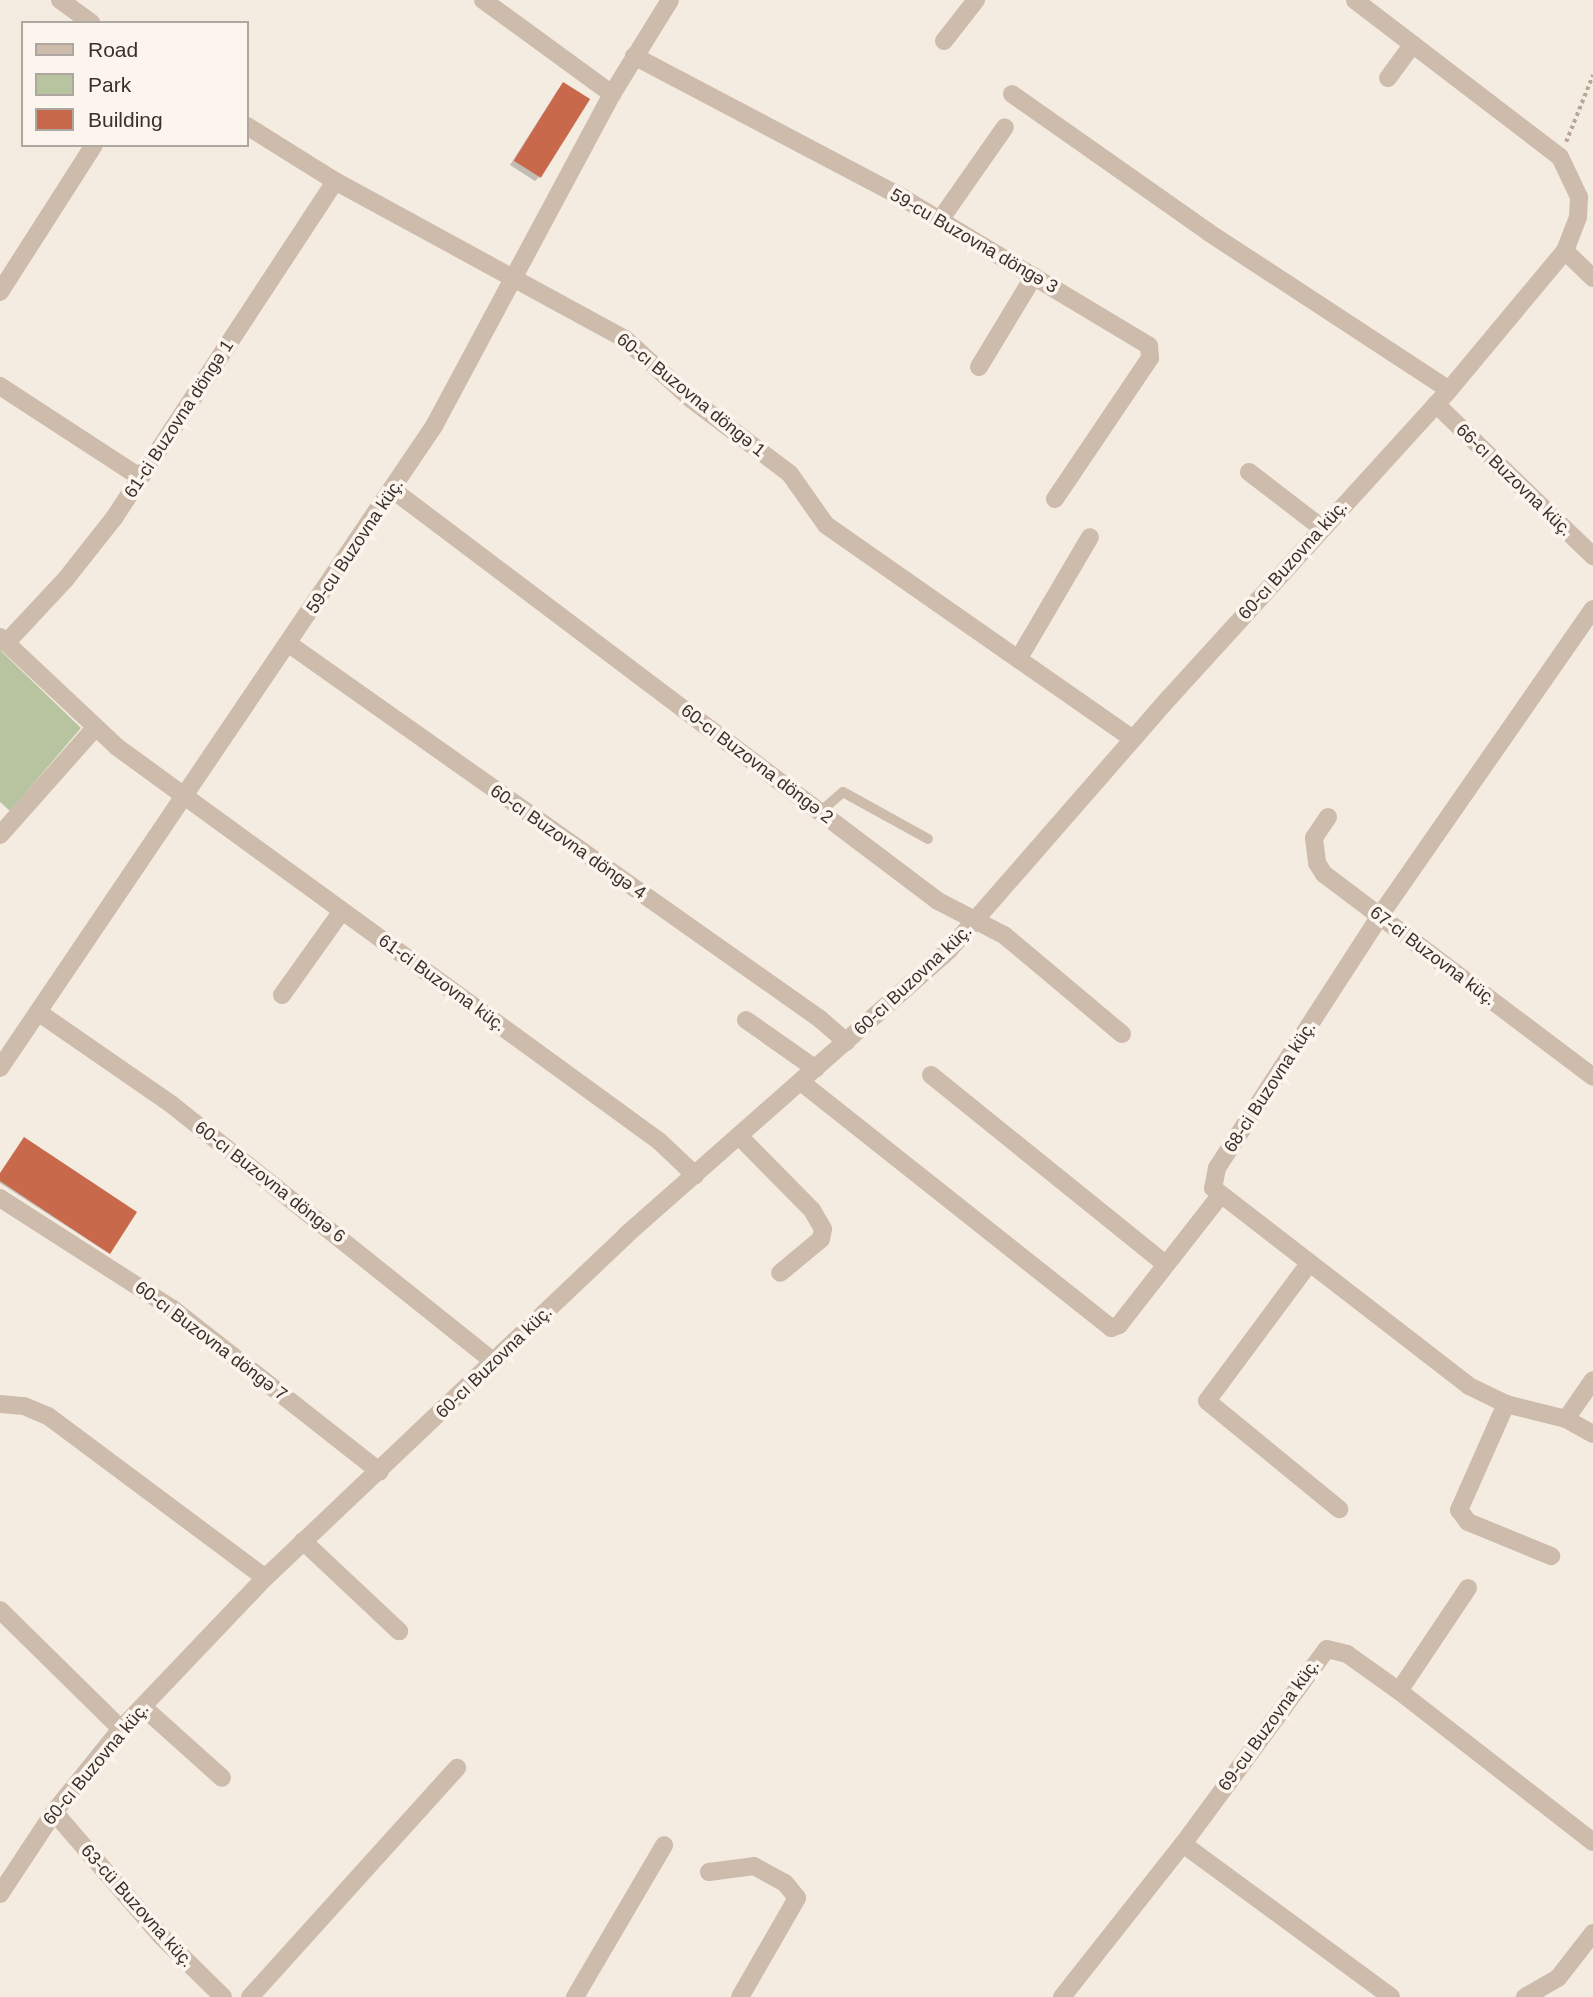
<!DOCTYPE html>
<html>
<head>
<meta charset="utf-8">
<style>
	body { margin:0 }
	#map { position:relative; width:1593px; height:1997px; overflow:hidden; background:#f4ebe1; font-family:Helvetica,sans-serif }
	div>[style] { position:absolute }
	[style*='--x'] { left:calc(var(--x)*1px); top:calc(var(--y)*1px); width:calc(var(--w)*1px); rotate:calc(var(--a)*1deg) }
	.green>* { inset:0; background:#b8c4a0 }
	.shadow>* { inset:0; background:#0003 }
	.building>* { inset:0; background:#c8694b; transform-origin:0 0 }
	.path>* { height:3.5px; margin-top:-1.75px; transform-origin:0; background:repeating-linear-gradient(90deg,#b9a596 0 3.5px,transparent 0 7px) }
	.service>* { height:10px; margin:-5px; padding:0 5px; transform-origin:5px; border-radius:5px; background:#cdbbac }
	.minor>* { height:18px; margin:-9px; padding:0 9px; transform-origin:9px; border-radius:9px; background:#cdbbac }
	span { translate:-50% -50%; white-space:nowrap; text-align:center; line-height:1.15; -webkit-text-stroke:7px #fbf5ee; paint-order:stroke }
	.street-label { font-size:18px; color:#3b302b }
	.legend { position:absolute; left:21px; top:21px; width:228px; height:126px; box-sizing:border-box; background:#fbf5ee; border:2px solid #aea6a0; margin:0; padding:9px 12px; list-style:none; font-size:21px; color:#3b302b }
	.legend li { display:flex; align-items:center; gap:14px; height:35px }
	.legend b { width:35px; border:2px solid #aea6a0 }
</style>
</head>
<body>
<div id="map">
	<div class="green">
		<i style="clip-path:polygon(0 650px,81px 728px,10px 811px,0 802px)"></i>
	</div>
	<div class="shadow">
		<i style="clip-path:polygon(559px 88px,539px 177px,535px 181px,510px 165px)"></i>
		<i style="clip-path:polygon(0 1175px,108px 1253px,0 1183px)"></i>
	</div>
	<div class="building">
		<i style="left:563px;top:82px;width:32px;height:93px;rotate:32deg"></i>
		<i style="clip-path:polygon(24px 1137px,137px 1212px,110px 1254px,0 1181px,0 1173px)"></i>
	</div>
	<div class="path">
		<i style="--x:1566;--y:142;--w:72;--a:-68.1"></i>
	</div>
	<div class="service">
		<i style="--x:820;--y:812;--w:30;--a:-41"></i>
		<i style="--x:843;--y:792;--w:97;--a:28.9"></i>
	</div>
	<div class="minor">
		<i style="--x:60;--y:0;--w:39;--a:36"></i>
		<i style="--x:483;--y:0;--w:160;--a:36.1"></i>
		<i style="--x:944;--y:41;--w:52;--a:-52"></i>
		<i style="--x:634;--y:56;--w:304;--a:27.8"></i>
		<i style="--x:903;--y:198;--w:287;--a:31"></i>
		<i style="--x:1149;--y:346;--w:12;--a:85"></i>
		<i style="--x:1150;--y:358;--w:170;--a:124"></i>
		<i style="--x:1388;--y:78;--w:42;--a:-53.7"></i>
		<i style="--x:1012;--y:94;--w:240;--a:35.1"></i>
		<i style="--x:1208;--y:232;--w:288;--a:33.2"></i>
		<i style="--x:247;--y:126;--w:104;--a:32"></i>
		<i style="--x:335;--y:181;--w:330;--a:28.6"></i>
		<i style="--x:625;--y:339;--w:89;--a:42.3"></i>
		<i style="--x:691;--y:399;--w:124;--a:37.1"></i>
		<i style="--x:790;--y:474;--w:62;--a:54.8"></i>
		<i style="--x:826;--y:525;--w:374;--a:34.9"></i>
		<i style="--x:940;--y:220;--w:113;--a:-55"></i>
		<i style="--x:1565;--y:251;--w:39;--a:44"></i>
		<i style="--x:0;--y:292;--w:174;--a:-57.4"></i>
		<i style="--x:979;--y:367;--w:106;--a:-58.9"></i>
		<i style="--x:0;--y:386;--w:168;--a:33.1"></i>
		<i style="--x:1436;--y:404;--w:219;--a:44.1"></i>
		<i style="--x:1249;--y:472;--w:92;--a:37.5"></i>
		<i style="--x:393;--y:490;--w:683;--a:37.02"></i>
		<i style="--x:938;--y:901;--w:74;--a:27.3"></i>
		<i style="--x:1004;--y:935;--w:154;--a:40"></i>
		<i style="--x:1593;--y:609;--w:374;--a:124.8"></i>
		<i style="--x:1380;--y:916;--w:300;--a:122.9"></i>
		<i style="--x:1217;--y:1168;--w:20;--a:101"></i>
		<i style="--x:1213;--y:1188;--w:324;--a:37.7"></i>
		<i style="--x:1469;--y:1386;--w:41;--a:25.9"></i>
		<i style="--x:1506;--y:1404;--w:62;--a:14"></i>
		<i style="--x:1566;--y:1419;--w:31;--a:29"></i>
		<i style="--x:0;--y:637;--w:161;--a:43.2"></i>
		<i style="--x:117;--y:747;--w:670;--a:36.01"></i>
		<i style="--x:659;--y:1141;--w:50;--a:43.4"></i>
		<i style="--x:6;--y:643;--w:86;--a:-46.9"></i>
		<i style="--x:65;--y:580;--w:79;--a:-51.7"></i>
		<i style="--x:114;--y:518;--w:403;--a:-56.7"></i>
		<i style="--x:289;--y:644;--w:650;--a:35.23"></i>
		<i style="--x:820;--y:1019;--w:35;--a:41"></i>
		<i style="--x:1019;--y:658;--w:140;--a:-59.6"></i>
		<i style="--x:1328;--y:817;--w:25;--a:124"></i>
		<i style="--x:1314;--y:838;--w:25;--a:83"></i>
		<i style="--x:1317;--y:863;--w:13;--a:58"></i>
		<i style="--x:1324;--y:874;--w:337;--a:37"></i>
		<i style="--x:0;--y:835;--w:144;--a:-48.4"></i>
		<i style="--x:282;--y:995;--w:103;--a:-54.5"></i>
		<i style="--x:38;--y:1012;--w:162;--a:34.7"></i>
		<i style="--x:171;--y:1104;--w:413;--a:38.6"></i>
		<i style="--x:746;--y:1020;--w:85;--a:35"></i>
		<i style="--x:0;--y:1068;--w:775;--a:-55.94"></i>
		<i style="--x:434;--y:426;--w:377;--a:-61.8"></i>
		<i style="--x:612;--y:94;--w:110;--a:-58.3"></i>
		<i style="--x:931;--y:1075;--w:301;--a:38.9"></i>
		<i style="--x:801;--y:1082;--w:396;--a:38.4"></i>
		<i style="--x:1111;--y:1328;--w:9;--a:-21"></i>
		<i style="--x:1119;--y:1325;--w:162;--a:-52"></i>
		<i style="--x:739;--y:1136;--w:104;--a:45.4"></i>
		<i style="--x:812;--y:1210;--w:22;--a:60"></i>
		<i style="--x:823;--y:1229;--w:10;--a:101"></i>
		<i style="--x:821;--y:1239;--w:53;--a:140.3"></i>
		<i style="--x:0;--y:1198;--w:206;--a:32.7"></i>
		<i style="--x:173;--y:1309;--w:263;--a:38.2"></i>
		<i style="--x:1308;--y:1265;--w:169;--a:126.6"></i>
		<i style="--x:1207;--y:1401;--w:171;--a:39.3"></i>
		<i style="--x:0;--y:1404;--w:24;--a:5"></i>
		<i style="--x:24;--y:1406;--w:26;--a:23"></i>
		<i style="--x:48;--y:1416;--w:271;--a:36.7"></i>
		<i style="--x:1506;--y:1404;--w:116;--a:113.9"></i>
		<i style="--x:1459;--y:1510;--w:15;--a:53"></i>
		<i style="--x:1468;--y:1522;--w:90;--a:22.3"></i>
		<i style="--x:1566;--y:1419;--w:47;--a:-55.3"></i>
		<i style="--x:303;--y:1541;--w:132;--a:43.2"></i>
		<i style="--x:0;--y:1610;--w:170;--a:44.5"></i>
		<i style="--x:1399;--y:1691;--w:124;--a:-56.2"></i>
		<i style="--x:143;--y:1707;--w:106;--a:41.9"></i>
		<i style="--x:54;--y:1812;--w:164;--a:49.2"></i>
		<i style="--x:161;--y:1936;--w:87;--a:44.5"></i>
		<i style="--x:1183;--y:1844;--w:258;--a:36.3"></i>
		<i style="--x:709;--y:1872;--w:45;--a:-7.6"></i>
		<i style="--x:754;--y:1866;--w:35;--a:29"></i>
		<i style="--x:785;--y:1883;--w:19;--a:51"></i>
		<i style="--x:797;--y:1898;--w:114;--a:119.9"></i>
		<i style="--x:0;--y:1894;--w:98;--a:-56.6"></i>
		<i style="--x:54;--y:1812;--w:107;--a:-51.1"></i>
		<i style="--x:121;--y:1729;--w:209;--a:-46.4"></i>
		<i style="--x:265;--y:1578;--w:498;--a:-43.5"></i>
		<i style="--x:626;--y:1235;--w:431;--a:-41.4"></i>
		<i style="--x:949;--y:950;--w:335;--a:-48.9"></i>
		<i style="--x:1169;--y:698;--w:416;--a:-47.7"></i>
		<i style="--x:1449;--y:390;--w:181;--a:-50.2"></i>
		<i style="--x:1565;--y:251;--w:36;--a:-69"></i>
		<i style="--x:1578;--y:217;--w:20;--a:-87"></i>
		<i style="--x:1579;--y:197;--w:44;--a:-115.4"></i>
		<i style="--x:1560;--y:157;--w:258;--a:-142.6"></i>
		<i style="--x:250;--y:1997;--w:309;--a:-47.9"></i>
		<i style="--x:575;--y:1997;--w:176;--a:-59.6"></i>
		<i style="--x:1062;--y:1997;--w:195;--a:-51.7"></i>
		<i style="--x:1183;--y:1844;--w:242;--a:-53.6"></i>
		<i style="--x:1327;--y:1649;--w:21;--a:14"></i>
		<i style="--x:1347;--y:1654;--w:64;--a:35.4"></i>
		<i style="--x:1399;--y:1691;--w:246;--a:37.9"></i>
		<i style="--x:1525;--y:1997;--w:38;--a:-30"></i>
		<i style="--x:1558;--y:1978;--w:57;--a:-52.1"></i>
	</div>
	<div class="street-label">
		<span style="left:974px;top:241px;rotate:30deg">59-cu Buzovna döngə 3</span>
		<span style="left:691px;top:395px;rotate:39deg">60-cı Buzovna döngə 1</span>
		<span style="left:179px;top:419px;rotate:-57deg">61-ci Buzovna döngə 1</span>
		<span style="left:1514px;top:480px;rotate:44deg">66-cı Buzovna küç.</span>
		<span style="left:355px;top:546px;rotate:-56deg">59-cu Buzovna küç.</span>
		<span style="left:1293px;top:560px;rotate:-48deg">60-cı Buzovna küç.</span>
		<span style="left:757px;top:764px;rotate:37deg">60-cı Buzovna döngə 2</span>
		<span style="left:568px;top:842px;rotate:35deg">60-cı Buzovna döngə 4</span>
		<span style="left:1433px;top:956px;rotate:37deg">67-ci Buzovna küç.</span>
		<span style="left:913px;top:980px;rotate:-43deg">60-cı Buzovna küç.</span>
		<span style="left:442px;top:983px;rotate:36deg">61-ci Buzovna küç.</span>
		<span style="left:1270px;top:1087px;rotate:-57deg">68-ci Buzovna küç.</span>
		<span style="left:270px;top:1182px;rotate:38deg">60-cı Buzovna döngə 6</span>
		<span style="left:211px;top:1341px;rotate:37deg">60-cı Buzovna döngə 7</span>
		<span style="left:494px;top:1362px;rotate:-44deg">60-cı Buzovna küç.</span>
		<span style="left:1269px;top:1725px;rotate:-54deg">69-cu Buzovna küç.</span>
		<span style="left:96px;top:1764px;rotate:-50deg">60-cı Buzovna küç.</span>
		<span style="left:137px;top:1906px;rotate:48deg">63-cü Buzovna küç.</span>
	</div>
	<ul class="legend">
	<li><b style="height:9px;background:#cdbbac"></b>Road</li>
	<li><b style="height:19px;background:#b8c4a0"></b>Park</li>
	<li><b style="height:19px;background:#c8694b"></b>Building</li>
	</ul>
</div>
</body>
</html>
